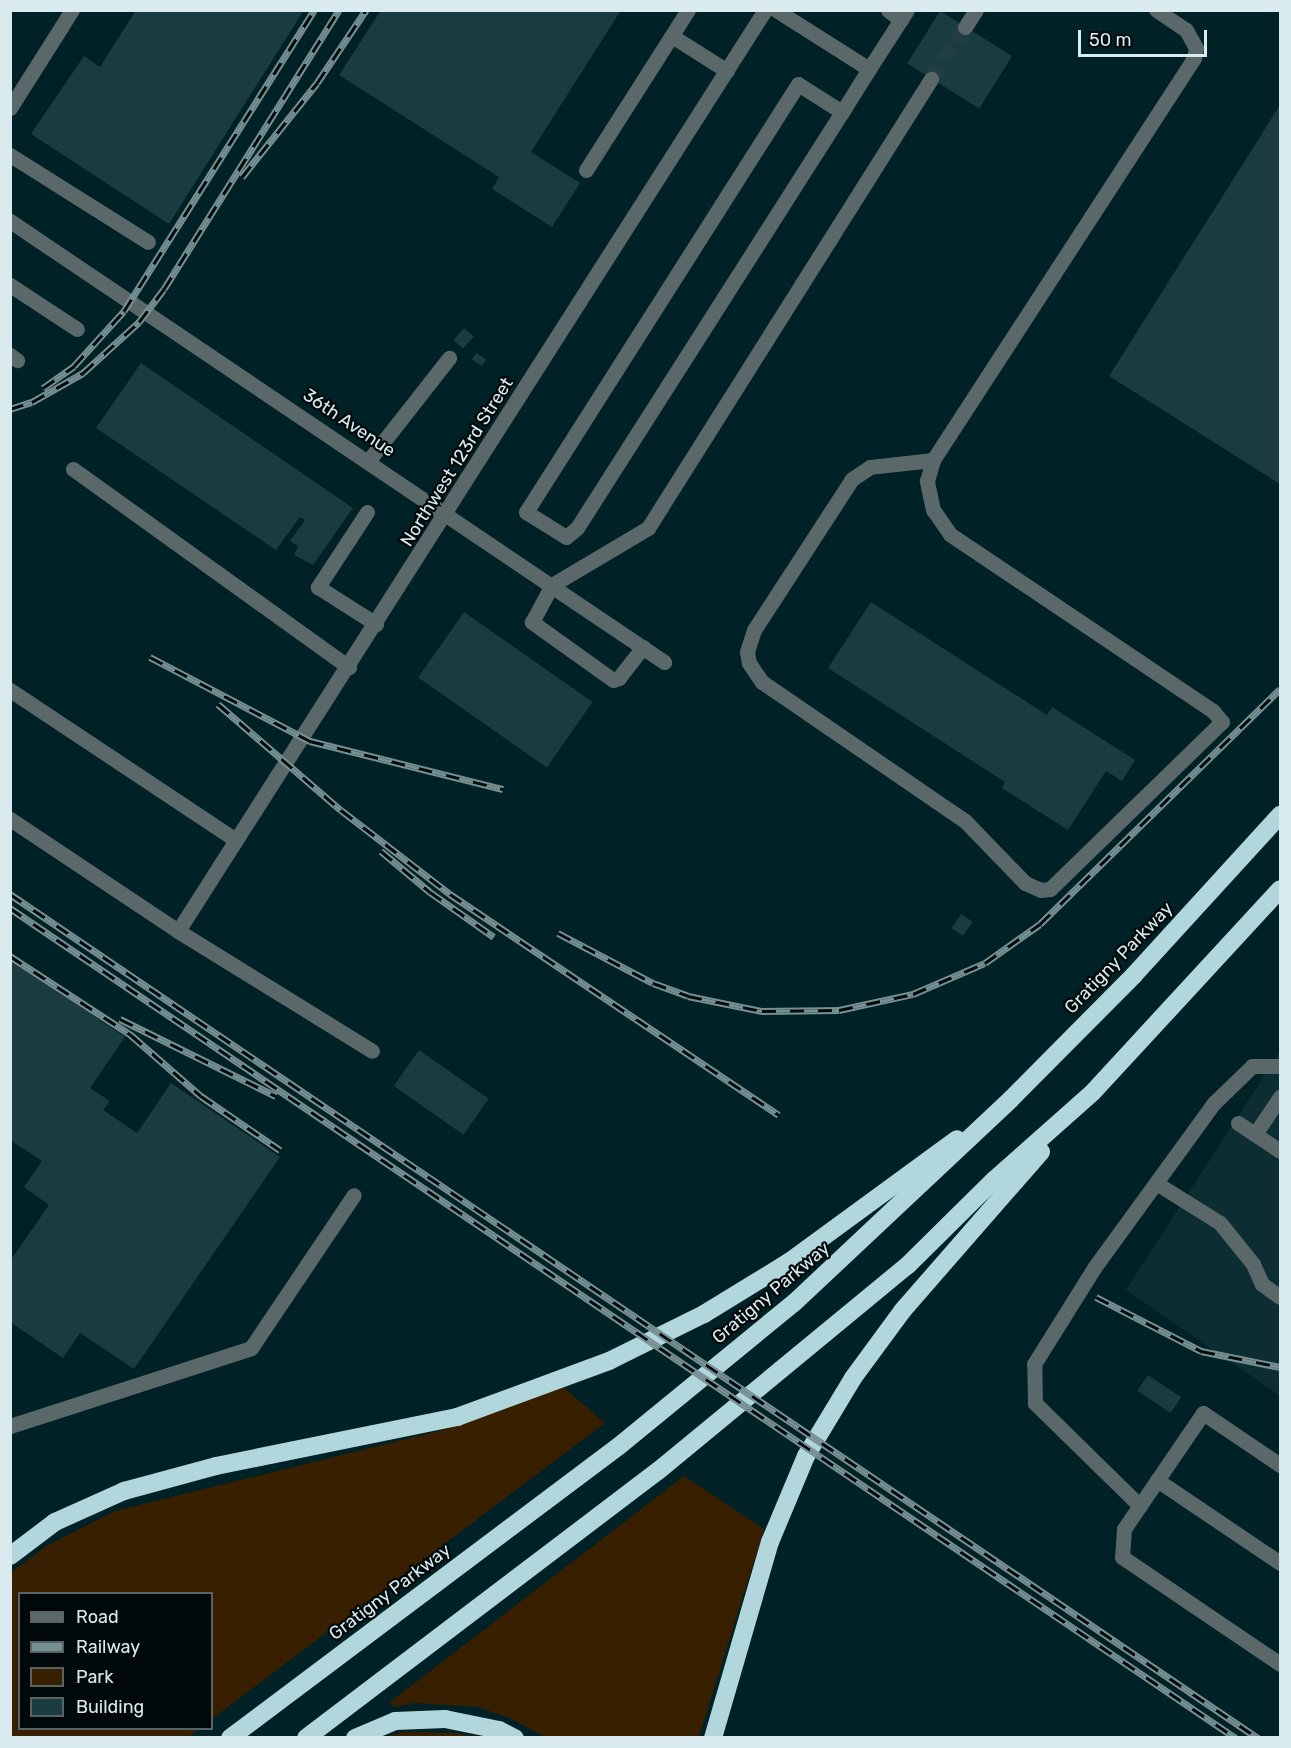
<!DOCTYPE html>
<html>
<head>
<meta charset="utf-8">
<style>
	body { margin:0 }
	#map { position:relative; width:1291px; height:1748px; overflow:hidden; background:#002125; font-family:Rubik,sans-serif }
	div>[style] { position:absolute }
	[style*='--x'] { left:calc(var(--x)*1px); top:calc(var(--y)*1px); width:calc(var(--w)*1px); rotate:calc(var(--a)*1deg) }
	.built>* { inset:0; background:#0c2e32 }
	.green>* { inset:0; background:#381f00 }
	.building>* { inset:0; background:#1a3b40; transform-origin:0 0 }
	.minor-tunnel>* { height:15px; margin-top:-7.5px; transform-origin:0; background:repeating-linear-gradient(90deg,#213f43 0 15px,transparent 0 23px) }
	.minor>* { height:15px; margin:-7.5px; padding:0 7.5px; transform-origin:7.5px; border-radius:7.5px; background:#5a686a }
	.highway>* { height:18px; margin:-9px; padding:0 9px; transform-origin:9px; border-radius:9px; background:#b1d6db }
	.rail>* { height:7px; margin-top:-3.5px; transform-origin:0; background:repeating-linear-gradient(90deg,#00080a 0 14px,#768f92 0 28px); box-sizing:border-box; border-block:2px solid #768f92 }
	span { translate:-50% -50%; white-space:nowrap; text-align:center; line-height:1.15; -webkit-text-stroke:4.5px #00080a; paint-order:stroke }
	.street-label { font-size:18px; color:#d9ebee }
	.frame { position:absolute; inset:0; border:12px solid #d9ebee; pointer-events:none }
	.legend { position:absolute; left:18px; top:1592px; width:195px; height:138px; box-sizing:border-box; background:#00080a; border:2px solid #576365; margin:0; padding:8px 10px; list-style:none; font-size:18px; color:#d9ebee }
	.legend li { display:flex; align-items:center; gap:12px; height:30px }
	.legend b { width:30px; border:2px solid #576365 }
	.scale { position:absolute; left:1078px; top:30px; width:129px; height:27px; box-sizing:border-box; border:3px solid #d9ebee; border-top:0; padding-left:8px; font-size:18px; line-height:21px; white-space:nowrap; color:#d9ebee; -webkit-text-stroke:4px #00080a; paint-order:stroke }
</style>
</head>
<body>
<div id="map">
	<div class="built">
		<i style="clip-path:polygon(1280px 1051px,1280px 1396px,1126px 1290px)"></i>
	</div>
	<div class="green">
		<i style="clip-path:polygon(562px 1386px,605px 1423px,212px 1719px,212px 1594px,20px 1594px,20px 1728px,199px 1729px,187px 1738px,11px 1737px,11px 1572px,48px 1545px,115px 1511px,443px 1430px)"></i>
		<i style="clip-path:polygon(684px 1476px,764px 1529px,699px 1737px,545px 1737px,510px 1718px,477px 1707px,414px 1703px,394px 1707px,390px 1702px)"></i>
		<i style="clip-path:polygon(403px 1732px,456px 1733px,479px 1737px,384px 1737px)"></i>
	</div>
	<div class="building">
		<i style="clip-path:polygon(136px 10px,304px 10px,169px 224px,31px 134px,84px 56px,100px 67px)"></i>
		<i style="clip-path:polygon(381px 10px,621px 10px,531px 152px,580px 183px,552px 227px,492px 189px,499px 177px,339px 75px)"></i>
		<i style="left:940px;top:11px;width:85px;height:62px;rotate:32deg"></i>
		<i style="clip-path:polygon(1280px 105px,1280px 484px,1109px 376px)"></i>
		<i style="left:464px;top:328px;width:13px;height:16px;rotate:42deg"></i>
		<i style="left:476px;top:353px;width:12px;height:8px;rotate:31deg"></i>
		<i style="clip-path:polygon(141px 363px,353px 508px,313px 565px,294px 555px,298px 546px,290px 541px,305px 520px,300px 517px,276px 550px,96px 428px)"></i>
		<i style="clip-path:polygon(871px 602px,1047px 715px,1052px 707px,1135px 760px,1122px 781px,1106px 771px,1068px 830px,1002px 788px,1005px 782px,828px 668px)"></i>
		<i style="left:464px;top:612px;width:157px;height:80px;rotate:35deg"></i>
		<i style="left:961px;top:914px;width:14px;height:17px;rotate:34deg"></i>
		<i style="clip-path:polygon(10px 959px,125px 1037px,90px 1088px,110px 1101px,103px 1110px,137px 1133px,171px 1083px,280px 1157px,134px 1369px,80px 1333px,63px 1358px,10px 1322px,10px 1261px,49px 1205px,24px 1187px,42px 1161px,10px 1140px)"></i>
		<i style="left:419px;top:1050px;width:85px;height:44px;rotate:35deg"></i>
		<i style="left:1148px;top:1375px;width:40px;height:19px;rotate:34deg"></i>
	</div>
	<div class="minor-tunnel">
		<i style="--x:931;--y:79;--w:62;--a:-56.8"></i>
	</div>
	<div class="minor">
		<i style="--x:776;--y:10;--w:110;--a:32.4"></i>
		<i style="--x:869;--y:69;--w:51;--a:122.1"></i>
		<i style="--x:842;--y:112;--w:493;--a:122.5"></i>
		<i style="--x:577;--y:528;--w:14;--a:141"></i>
		<i style="--x:566;--y:537;--w:47;--a:-148"></i>
		<i style="--x:526;--y:512;--w:507;--a:-57.56"></i>
		<i style="--x:798;--y:84;--w:52;--a:32.5"></i>
		<i style="--x:888;--y:10;--w:16;--a:38"></i>
		<i style="--x:965;--y:27;--w:20;--a:-57"></i>
		<i style="--x:672;--y:36;--w:65;--a:32.5"></i>
		<i style="--x:869;--y:69;--w:70;--a:-57.2"></i>
		<i style="--x:10;--y:108;--w:116;--a:-57.7"></i>
		<i style="--x:10;--y:155;--w:163;--a:32.2"></i>
		<i style="--x:586;--y:170;--w:190;--a:-57.5"></i>
		<i style="--x:10;--y:221;--w:789;--a:33.99"></i>
		<i style="--x:10;--y:285;--w:80;--a:33.3"></i>
		<i style="--x:10;--y:355;--w:9;--a:36"></i>
		<i style="--x:369;--y:460;--w:130;--a:-51.9"></i>
		<i style="--x:933;--y:460;--w:63;--a:173.7"></i>
		<i style="--x:870;--y:467;--w:22;--a:146"></i>
		<i style="--x:852;--y:479;--w:180;--a:123"></i>
		<i style="--x:754;--y:630;--w:23;--a:108"></i>
		<i style="--x:747;--y:652;--w:11;--a:80"></i>
		<i style="--x:749;--y:663;--w:23;--a:56"></i>
		<i style="--x:762;--y:682;--w:246;--a:34.4"></i>
		<i style="--x:965;--y:821;--w:86;--a:45.9"></i>
		<i style="--x:1025;--y:883;--w:17;--a:24"></i>
		<i style="--x:1041;--y:890;--w:9;--a:-6"></i>
		<i style="--x:1050;--y:889;--w:240;--a:-44.2"></i>
		<i style="--x:1222;--y:722;--w:14;--a:-129"></i>
		<i style="--x:1213;--y:711;--w:317;--a:-146.1"></i>
		<i style="--x:950;--y:534;--w:29;--a:-125"></i>
		<i style="--x:933;--y:510;--w:30;--a:-102"></i>
		<i style="--x:927;--y:481;--w:22;--a:-74"></i>
		<i style="--x:933;--y:460;--w:479;--a:-57"></i>
		<i style="--x:1194;--y:58;--w:10;--a:-79"></i>
		<i style="--x:1196;--y:48;--w:21;--a:-119"></i>
		<i style="--x:1186;--y:30;--w:36;--a:-146"></i>
		<i style="--x:73;--y:469;--w:340;--a:35.7"></i>
		<i style="--x:367;--y:512;--w:90;--a:123.2"></i>
		<i style="--x:318;--y:587;--w:69;--a:32.5"></i>
		<i style="--x:643;--y:647;--w:39;--a:128"></i>
		<i style="--x:619;--y:678;--w:6;--a:162"></i>
		<i style="--x:613;--y:680;--w:100;--a:-144.4"></i>
		<i style="--x:532;--y:622;--w:42;--a:-61.6"></i>
		<i style="--x:552;--y:585;--w:112;--a:-30.7"></i>
		<i style="--x:648;--y:528;--w:531;--a:-57.78"></i>
		<i style="--x:10;--y:690;--w:271;--a:33.6"></i>
		<i style="--x:10;--y:819;--w:202;--a:33.7"></i>
		<i style="--x:178;--y:931;--w:228;--a:31.7"></i>
		<i style="--x:178;--y:931;--w:1092;--a:-57.49"></i>
		<i style="--x:1238;--y:1123;--w:50;--a:33.7"></i>
		<i style="--x:1255;--y:1134;--w:45;--a:-56"></i>
		<i style="--x:1156;--y:1183;--w:75;--a:32"></i>
		<i style="--x:1220;--y:1223;--w:53;--a:51.2"></i>
		<i style="--x:1253;--y:1264;--w:22;--a:66"></i>
		<i style="--x:1262;--y:1284;--w:22;--a:36"></i>
		<i style="--x:10;--y:1426;--w:253;--a:-17.9"></i>
		<i style="--x:251;--y:1348;--w:184;--a:-56.1"></i>
		<i style="--x:1280;--y:1465;--w:93;--a:-146"></i>
		<i style="--x:1203;--y:1413;--w:140;--a:124.3"></i>
		<i style="--x:1124;--y:1529;--w:28;--a:94"></i>
		<i style="--x:1122;--y:1557;--w:191;--a:34.1"></i>
		<i style="--x:1157;--y:1480;--w:148;--a:34"></i>
		<i style="--x:1140;--y:1506;--w:147;--a:-135.6"></i>
		<i style="--x:1035;--y:1403;--w:39;--a:-91"></i>
		<i style="--x:1034;--y:1364;--w:113;--a:-58"></i>
		<i style="--x:1094;--y:1268;--w:204;--a:-54"></i>
		<i style="--x:1214;--y:1103;--w:53;--a:-44.2"></i>
		<i style="--x:1252;--y:1066;--w:28;--a:0"></i>
	</div>
	<div class="highway">
		<i style="--x:10;--y:1556;--w:56;--a:-37.1"></i>
		<i style="--x:55;--y:1522;--w:76;--a:-24.2"></i>
		<i style="--x:124;--y:1491;--w:95;--a:-15.2"></i>
		<i style="--x:216;--y:1466;--w:246;--a:-11.5"></i>
		<i style="--x:457;--y:1417;--w:162;--a:-20.2"></i>
		<i style="--x:609;--y:1361;--w:106;--a:-26.3"></i>
		<i style="--x:704;--y:1314;--w:100;--a:-31.5"></i>
		<i style="--x:789;--y:1262;--w:208;--a:-36.2"></i>
		<i style="--x:230;--y:1738;--w:486;--a:-36.9"></i>
		<i style="--x:619;--y:1446;--w:227;--a:-39.3"></i>
		<i style="--x:795;--y:1302;--w:296;--a:-43.2"></i>
		<i style="--x:1011;--y:1099;--w:175;--a:-45.2"></i>
		<i style="--x:1134;--y:975;--w:217;--a:-47.6"></i>
		<i style="--x:306;--y:1738;--w:442;--a:-37.2"></i>
		<i style="--x:658;--y:1471;--w:324;--a:-39.5"></i>
		<i style="--x:908;--y:1265;--w:121;--a:-44.7"></i>
		<i style="--x:994;--y:1180;--w:132;--a:-41.6"></i>
		<i style="--x:1093;--y:1092;--w:276;--a:-47.3"></i>
		<i style="--x:355;--y:1738;--w:43;--a:-23"></i>
		<i style="--x:395;--y:1721;--w:50;--a:-2.3"></i>
		<i style="--x:445;--y:1719;--w:55;--a:11.5"></i>
		<i style="--x:499;--y:1730;--w:18;--a:27"></i>
		<i style="--x:713;--y:1738;--w:204;--a:-73.8"></i>
		<i style="--x:770;--y:1542;--w:93;--a:-67.3"></i>
		<i style="--x:806;--y:1456;--w:91;--a:-58.9"></i>
		<i style="--x:853;--y:1378;--w:84;--a:-53.7"></i>
		<i style="--x:903;--y:1310;--w:210;--a:-48.9"></i>
	</div>
	<div class="rail">
		<i style="--x:242;--y:177;--w:120;--a:-51.4"></i>
		<i style="--x:317;--y:83;--w:88;--a:-56.1"></i>
		<i style="--x:43;--y:388;--w:38;--a:-35"></i>
		<i style="--x:74;--y:366;--w:74;--a:-47.7"></i>
		<i style="--x:124;--y:311;--w:356;--a:-57.7"></i>
		<i style="--x:10;--y:409;--w:23;--a:-18"></i>
		<i style="--x:32;--y:402;--w:59;--a:-29.6"></i>
		<i style="--x:83;--y:373;--w:76;--a:-42.3"></i>
		<i style="--x:139;--y:322;--w:41;--a:-52.9"></i>
		<i style="--x:164;--y:289;--w:329;--a:-57.9"></i>
		<i style="--x:150;--y:657;--w:181;--a:27.7"></i>
		<i style="--x:310;--y:741;--w:199;--a:14"></i>
		<i style="--x:218;--y:704;--w:162;--a:40.8"></i>
		<i style="--x:341;--y:810;--w:138;--a:37.6"></i>
		<i style="--x:450;--y:894;--w:396;--a:33.9"></i>
		<i style="--x:381;--y:851;--w:64;--a:39.9"></i>
		<i style="--x:430;--y:892;--w:78;--a:35.1"></i>
		<i style="--x:10;--y:894;--w:1507;--a:34.07"></i>
		<i style="--x:10;--y:908;--w:1481;--a:34.1"></i>
		<i style="--x:558;--y:933;--w:107;--a:27.8"></i>
		<i style="--x:653;--y:983;--w:37;--a:20"></i>
		<i style="--x:688;--y:996;--w:76;--a:11.5"></i>
		<i style="--x:762;--y:1011;--w:77;--a:-0.7"></i>
		<i style="--x:839;--y:1010;--w:76;--a:-12.2"></i>
		<i style="--x:913;--y:994;--w:78;--a:-23.3"></i>
		<i style="--x:985;--y:963;--w:67;--a:-35.3"></i>
		<i style="--x:1040;--y:924;--w:336;--a:-44.4"></i>
		<i style="--x:10;--y:956;--w:145;--a:33.1"></i>
		<i style="--x:131;--y:1035;--w:93;--a:41.1"></i>
		<i style="--x:201;--y:1096;--w:96;--a:34.4"></i>
		<i style="--x:120;--y:1019;--w:174;--a:26.3"></i>
		<i style="--x:1096;--y:1297;--w:118;--a:27.2"></i>
		<i style="--x:1201;--y:1351;--w:81;--a:11.4"></i>
	</div>
	<div class="street-label">
		<span style="left:349px;top:423px;rotate:34deg">36th Avenue</span>
		<span style="left:457px;top:462px;rotate:-58deg">Northwest 123rd Street</span>
		<span style="left:1119px;top:958px;rotate:-46deg">Gratigny Parkway</span>
		<span style="left:771px;top:1293px;rotate:-40deg">Gratigny Parkway</span>
		<span style="left:390px;top:1592px;rotate:-37deg">Gratigny Parkway</span>
	</div>
	<div class="frame"></div>
	<ul class="legend">
	<li><b style="height:8px;background:#5a686a"></b>Road</li>
	<li><b style="height:8px;background:#768f92"></b>Railway</li>
	<li><b style="height:16px;background:#381f00"></b>Park</li>
	<li><b style="height:16px;background:#1a3b40"></b>Building</li>
	</ul>
	<div class="scale">50 m</div>
</div>
</body>
</html>
